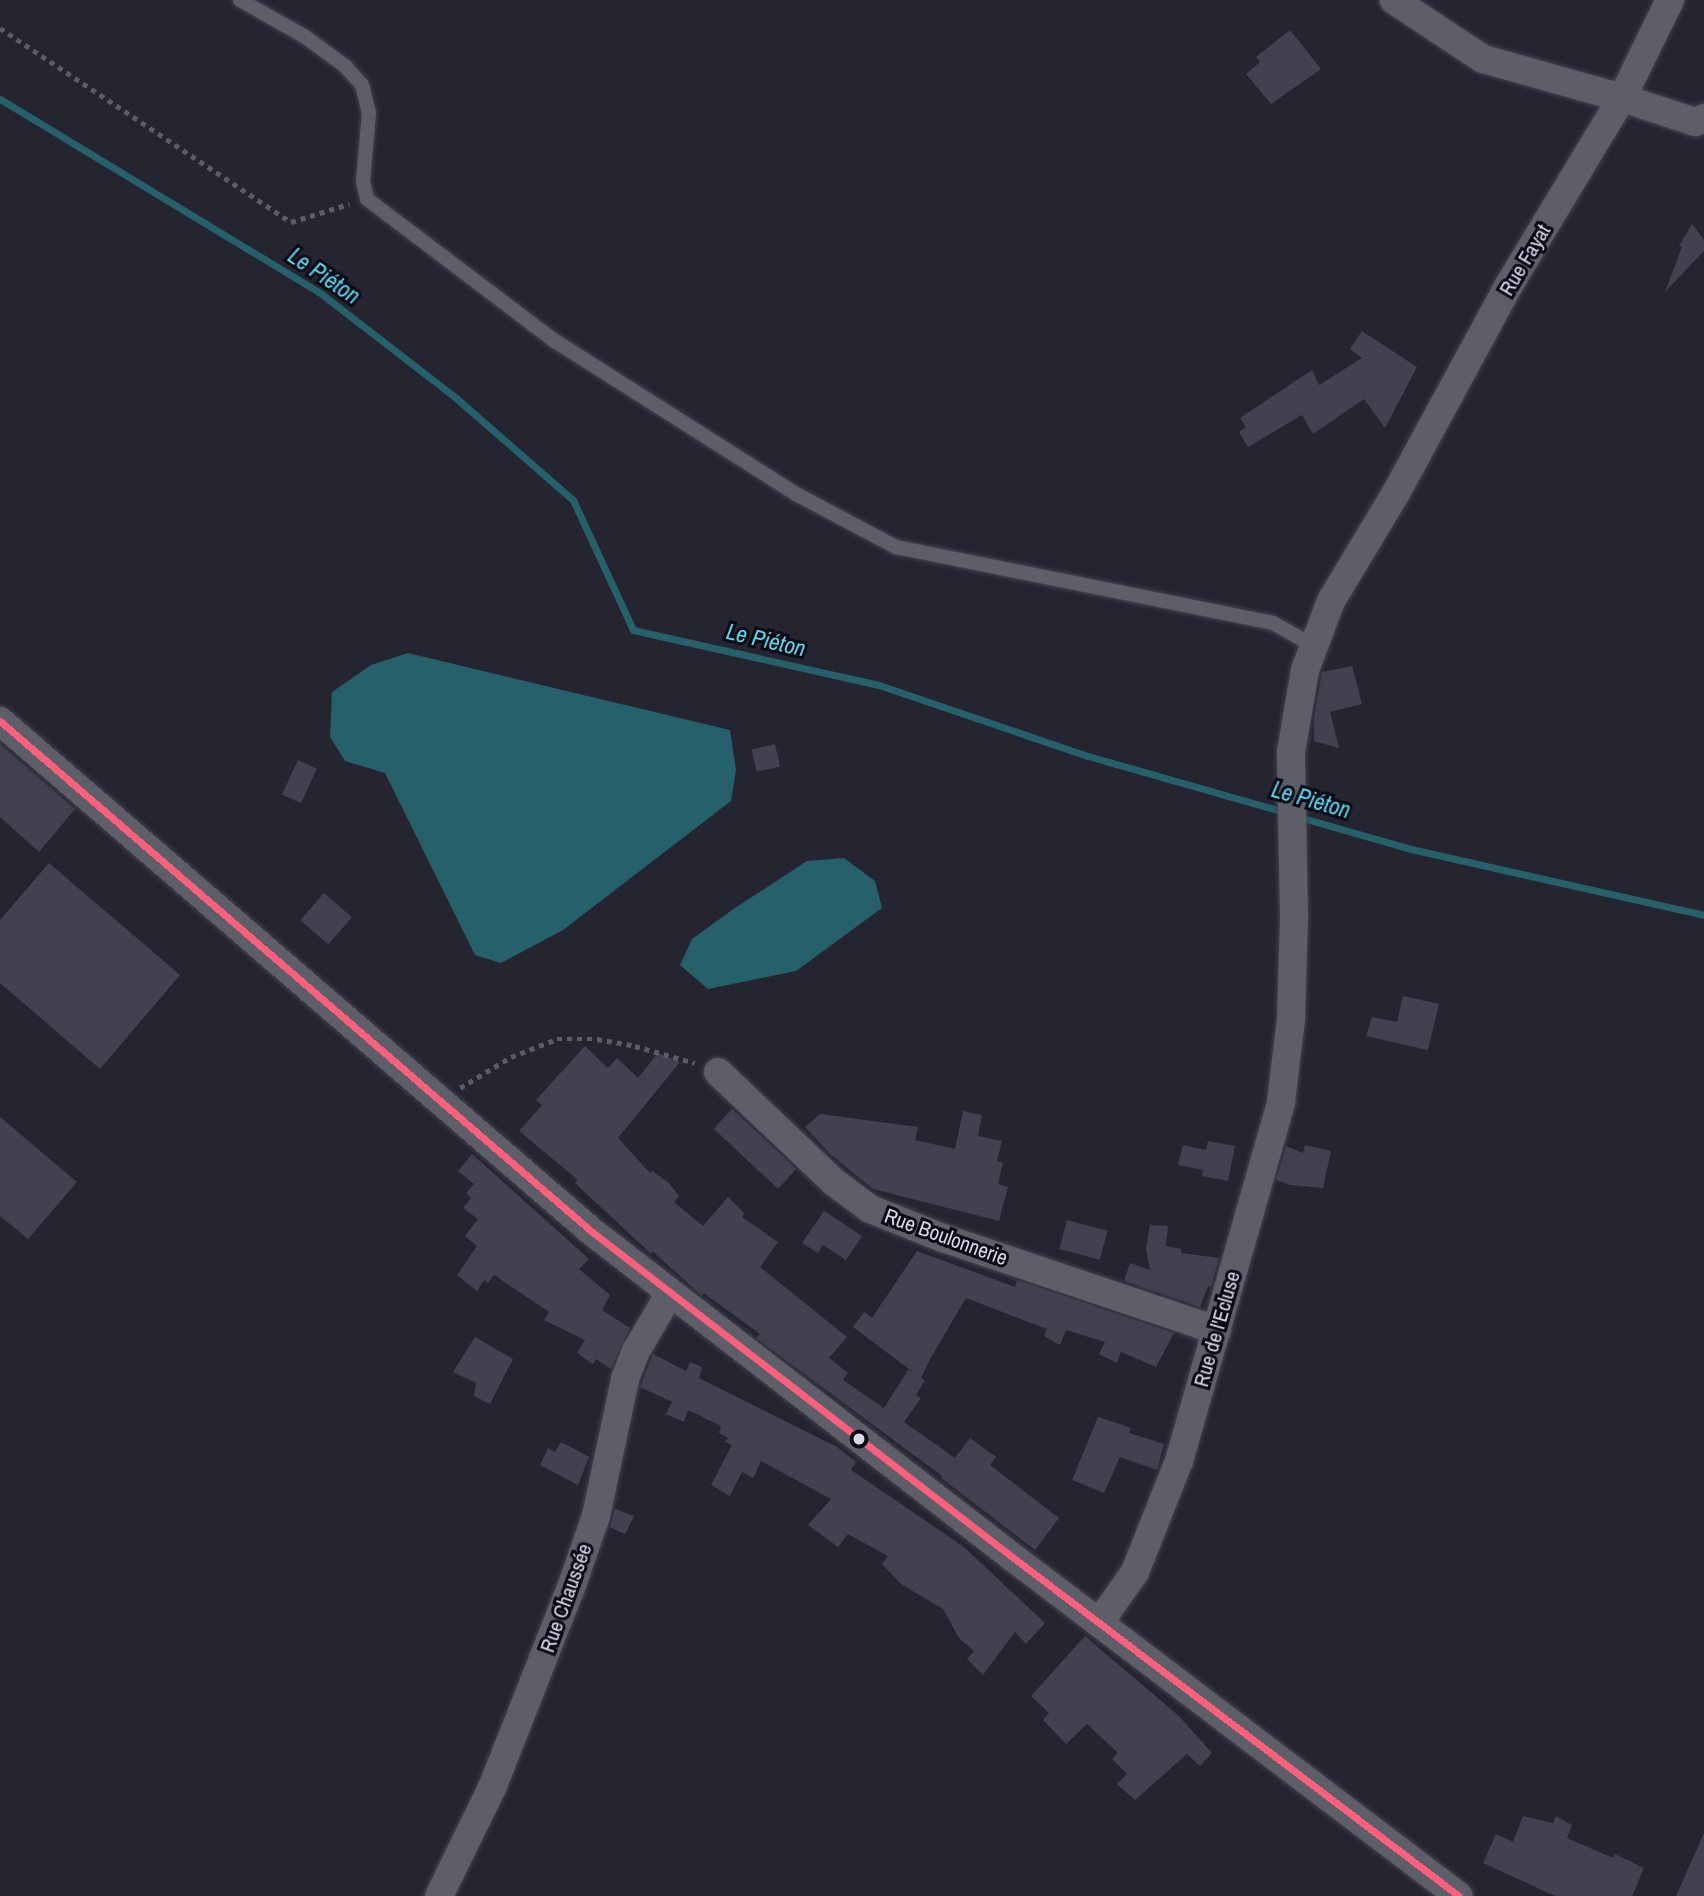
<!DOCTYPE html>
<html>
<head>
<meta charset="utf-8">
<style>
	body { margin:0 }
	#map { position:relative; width:1704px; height:1896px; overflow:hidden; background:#252532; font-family:"Archivo Narrow",sans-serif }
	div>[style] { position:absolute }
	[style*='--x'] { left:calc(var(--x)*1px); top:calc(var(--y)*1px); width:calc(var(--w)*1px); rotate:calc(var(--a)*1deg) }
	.water>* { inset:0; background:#25606b }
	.stream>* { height:7px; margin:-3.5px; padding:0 3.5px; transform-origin:3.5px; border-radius:3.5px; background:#25606b }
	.building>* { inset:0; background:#424150; transform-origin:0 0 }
	.path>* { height:4.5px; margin-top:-2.25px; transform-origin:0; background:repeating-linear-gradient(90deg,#5c5c67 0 5px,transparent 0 10px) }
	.roads { filter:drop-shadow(0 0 2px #43434f) drop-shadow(0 0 2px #43434f) }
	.lane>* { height:14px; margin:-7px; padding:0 7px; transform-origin:7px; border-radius:7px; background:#5e5e69 }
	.street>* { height:28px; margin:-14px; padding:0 14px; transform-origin:14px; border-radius:14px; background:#5e5e69 }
	.bus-1>* { height:7px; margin:-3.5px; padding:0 3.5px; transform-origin:3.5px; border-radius:3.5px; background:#f8607d }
	.dots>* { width:19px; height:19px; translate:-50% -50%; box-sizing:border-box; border:4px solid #0b0b16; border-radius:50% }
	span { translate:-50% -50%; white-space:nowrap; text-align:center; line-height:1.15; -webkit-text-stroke:6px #0b0b16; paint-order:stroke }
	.street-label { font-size:21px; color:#d8d8e9 }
	.water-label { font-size:23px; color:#5bd7ee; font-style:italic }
</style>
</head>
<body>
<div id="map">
	<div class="water">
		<i style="clip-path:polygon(408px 653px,730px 730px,736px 770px,731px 801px,563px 930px,501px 963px,475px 955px,385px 773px,345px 761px,330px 737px,332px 692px,371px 665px)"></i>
		<i style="clip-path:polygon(844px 858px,875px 881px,882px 908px,796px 971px,708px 989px,680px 965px,692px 939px,732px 910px,807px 861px)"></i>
	</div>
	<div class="stream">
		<i style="--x:0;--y:99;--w:373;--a:31.2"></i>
		<i style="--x:319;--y:292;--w:173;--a:37.7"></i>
		<i style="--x:456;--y:398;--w:155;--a:41.1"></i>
		<i style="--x:573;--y:500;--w:143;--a:65.2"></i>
		<i style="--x:633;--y:630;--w:252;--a:12.6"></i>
		<i style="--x:879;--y:685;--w:221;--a:18.8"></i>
		<i style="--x:1088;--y:756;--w:204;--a:15.9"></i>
		<i style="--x:1299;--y:817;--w:116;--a:15.9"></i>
		<i style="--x:1411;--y:849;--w:300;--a:12.7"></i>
	</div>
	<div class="building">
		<i style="clip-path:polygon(1290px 30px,1321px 69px,1271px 104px,1246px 74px,1260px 62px,1256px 57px)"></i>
		<i style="clip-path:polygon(1692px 224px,1704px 240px,1704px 251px,1665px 292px,1682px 247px,1679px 246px)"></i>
		<i style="clip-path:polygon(1362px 331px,1417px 367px,1385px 428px,1364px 399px,1313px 434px,1302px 415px,1248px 447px,1239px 432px,1246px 427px,1240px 418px,1312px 370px,1319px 385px,1362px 358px,1350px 349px)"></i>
		<i style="clip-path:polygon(1352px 666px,1362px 704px,1330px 712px,1339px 748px,1314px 741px,1314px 718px,1322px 672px)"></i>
		<i style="clip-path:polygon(0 744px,75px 809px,39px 852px,0 817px)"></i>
		<i style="left:775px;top:744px;width:23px;height:24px;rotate:77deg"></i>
		<i style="left:298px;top:760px;width:21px;height:38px;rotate:25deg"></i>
		<i style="clip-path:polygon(49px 863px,180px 975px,100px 1069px,0 983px,0 920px)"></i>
		<i style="left:324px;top:893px;width:37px;height:36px;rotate:41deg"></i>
		<i style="clip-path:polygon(1403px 996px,1439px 1004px,1428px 1050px,1366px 1036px,1372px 1017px,1397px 1022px)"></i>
		<i style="clip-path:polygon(585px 1046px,608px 1068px,617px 1058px,638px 1078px,658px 1053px,680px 1062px,618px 1138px,650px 1173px,652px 1171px,668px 1182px,679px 1196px,674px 1202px,703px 1226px,728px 1197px,744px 1213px,742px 1217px,778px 1242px,760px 1267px,847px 1337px,829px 1358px,848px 1373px,843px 1380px,884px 1408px,908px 1370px,913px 1372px,853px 1327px,864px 1312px,872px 1318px,917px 1251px,1015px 1287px,1017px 1280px,1174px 1333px,1156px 1367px,1121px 1352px,1117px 1363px,1099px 1354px,1105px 1342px,1066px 1330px,1060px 1345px,1044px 1336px,1047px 1329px,966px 1298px,930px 1359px,921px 1378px,925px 1380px,916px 1395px,921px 1398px,904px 1422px,955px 1458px,970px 1438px,996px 1457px,990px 1465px,1059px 1518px,1035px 1550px,941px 1478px,942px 1476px,756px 1338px,760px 1334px,705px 1294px,701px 1295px,652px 1251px,651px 1254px,575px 1183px,578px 1180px,519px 1131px,542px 1105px,536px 1100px)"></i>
		<i style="left:732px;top:1109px;width:88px;height:27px;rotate:43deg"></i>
		<i style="clip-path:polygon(963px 1111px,982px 1115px,978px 1136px,1002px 1141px,997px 1161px,1003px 1163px,998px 1184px,1008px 1187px,999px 1221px,873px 1189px,830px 1154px,805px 1127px,820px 1114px,918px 1127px,915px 1140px,955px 1149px)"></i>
		<i style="clip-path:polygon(0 1117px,77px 1182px,28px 1239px,0 1216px)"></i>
		<i style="clip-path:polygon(1208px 1141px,1235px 1146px,1228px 1181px,1202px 1176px,1203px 1170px,1178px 1165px,1183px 1145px,1206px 1150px)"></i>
		<i style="clip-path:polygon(1305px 1145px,1331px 1151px,1323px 1188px,1290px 1185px,1276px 1180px,1286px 1146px,1303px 1153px)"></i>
		<i style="clip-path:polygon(472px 1154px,589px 1259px,579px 1269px,610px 1295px,602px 1310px,630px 1328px,611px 1369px,596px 1359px,593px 1364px,577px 1353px,585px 1340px,544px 1320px,549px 1312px,494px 1275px,488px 1283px,484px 1280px,477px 1291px,457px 1275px,477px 1246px,465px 1236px,478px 1219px,463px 1208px,471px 1198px,466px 1193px,474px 1184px,458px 1171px)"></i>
		<i style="clip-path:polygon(824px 1211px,862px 1236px,846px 1260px,823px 1245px,818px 1253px,802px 1243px)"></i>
		<i style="left:1067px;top:1220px;width:42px;height:30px;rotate:15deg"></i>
		<i style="clip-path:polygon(1150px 1225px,1168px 1226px,1166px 1246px,1181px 1249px,1181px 1253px,1219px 1258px,1211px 1287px,1208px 1286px,1200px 1307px,1124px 1281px,1130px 1263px,1150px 1270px,1146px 1249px)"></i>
		<i style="clip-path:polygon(475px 1337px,513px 1359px,490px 1404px,474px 1396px,476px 1383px,453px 1372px)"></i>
		<i style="clip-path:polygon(653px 1354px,686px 1371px,690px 1362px,702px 1367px,699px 1378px,837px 1447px,856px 1462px,851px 1470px,964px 1547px,1045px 1623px,1026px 1644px,1015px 1632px,983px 1675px,967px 1659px,974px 1651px,959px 1638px,943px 1609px,901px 1584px,882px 1564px,888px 1556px,848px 1534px,838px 1547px,808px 1525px,831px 1499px,761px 1461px,753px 1478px,742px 1472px,730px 1496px,711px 1485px,732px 1445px,725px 1442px,728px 1438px,719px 1433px,721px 1426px,688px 1410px,684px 1422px,666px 1414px,672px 1402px,640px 1387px)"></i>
		<i style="clip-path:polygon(1098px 1417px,1131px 1428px,1129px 1433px,1164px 1444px,1157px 1470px,1120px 1457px,1104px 1493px,1072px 1480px)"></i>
		<i style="clip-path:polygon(561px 1442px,589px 1457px,578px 1485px,540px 1465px,548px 1448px,555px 1452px)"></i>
		<i style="clip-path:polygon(615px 1509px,634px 1516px,625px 1534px,610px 1527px)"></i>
		<i style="clip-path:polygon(1085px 1636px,1179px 1716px,1212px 1753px,1200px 1766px,1187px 1754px,1135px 1800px,1117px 1784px,1127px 1774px,1112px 1759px,1118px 1753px,1087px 1724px,1066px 1744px,1043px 1720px,1049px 1713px,1031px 1696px)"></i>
		<i style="clip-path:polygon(1523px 1816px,1553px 1823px,1556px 1816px,1572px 1825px,1567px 1838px,1613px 1858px,1615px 1854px,1644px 1868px,1632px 1896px,1555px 1896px,1483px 1863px,1496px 1834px,1513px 1842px)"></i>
		<i style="clip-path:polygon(1704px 1833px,1704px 1896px,1676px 1896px)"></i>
	</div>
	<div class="path">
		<i style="--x:0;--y:28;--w:350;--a:33.7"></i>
		<i style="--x:291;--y:222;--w:61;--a:-17.2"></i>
		<i style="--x:460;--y:1088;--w:60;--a:-31.3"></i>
		<i style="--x:511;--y:1057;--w:49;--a:-21.4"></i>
		<i style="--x:557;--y:1039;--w:40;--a:0"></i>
		<i style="--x:597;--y:1039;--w:39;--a:10"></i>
		<i style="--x:635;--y:1046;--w:62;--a:15.8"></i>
	</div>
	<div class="roads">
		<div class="lane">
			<i style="--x:240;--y:0;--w:73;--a:29.4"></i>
			<i style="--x:304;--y:36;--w:51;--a:36.2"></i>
			<i style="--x:345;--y:66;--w:25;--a:48"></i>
			<i style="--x:362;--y:85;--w:29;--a:76"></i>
			<i style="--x:369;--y:113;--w:68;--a:95"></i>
			<i style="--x:363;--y:181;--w:18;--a:77"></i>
			<i style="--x:367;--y:199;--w:236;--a:37.1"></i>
			<i style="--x:555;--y:341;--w:288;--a:32.4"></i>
			<i style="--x:798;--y:495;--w:111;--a:28"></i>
			<i style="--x:896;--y:547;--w:385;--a:11.4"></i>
			<i style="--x:1273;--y:623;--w:47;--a:29.3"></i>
		</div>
		<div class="street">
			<i style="--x:1670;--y:0;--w:109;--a:116.1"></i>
			<i style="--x:1622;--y:98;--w:77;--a:18.2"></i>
			<i style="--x:1695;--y:122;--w:10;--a:-24"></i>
			<i style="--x:0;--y:721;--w:781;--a:40.79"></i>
			<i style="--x:591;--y:1231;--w:531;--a:37.73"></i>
			<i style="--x:1011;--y:1556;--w:562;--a:37.2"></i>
			<i style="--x:718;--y:1072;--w:160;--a:43.5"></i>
			<i style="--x:834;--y:1182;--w:45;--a:36.9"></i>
			<i style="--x:870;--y:1209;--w:79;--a:21.7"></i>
			<i style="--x:943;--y:1238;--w:289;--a:18.6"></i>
			<i style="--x:1099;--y:1623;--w:62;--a:-54.8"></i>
			<i style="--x:1135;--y:1572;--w:119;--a:-68.4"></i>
			<i style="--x:1179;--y:1461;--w:373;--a:-74.1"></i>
			<i style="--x:1281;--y:1102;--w:84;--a:-83.1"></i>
			<i style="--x:1291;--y:1019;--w:104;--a:-88.3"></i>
			<i style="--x:1294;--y:915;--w:163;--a:-91.1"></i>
			<i style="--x:1291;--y:752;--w:83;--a:-80.3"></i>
			<i style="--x:1305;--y:670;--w:74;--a:-69.4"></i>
			<i style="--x:1331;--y:601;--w:126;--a:-59"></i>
			<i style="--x:1396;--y:493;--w:237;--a:-61.5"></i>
			<i style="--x:1509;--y:285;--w:218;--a:-58.9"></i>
			<i style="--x:1622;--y:98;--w:144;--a:-164.3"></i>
			<i style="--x:1483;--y:59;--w:107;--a:-146.5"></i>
			<i style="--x:439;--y:1896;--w:120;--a:-63.9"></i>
			<i style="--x:492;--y:1788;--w:221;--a:-68.5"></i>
			<i style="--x:573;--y:1582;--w:70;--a:-70.8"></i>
			<i style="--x:596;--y:1516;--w:140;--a:-78"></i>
			<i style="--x:625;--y:1379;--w:30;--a:-69"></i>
			<i style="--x:636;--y:1351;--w:67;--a:-59.6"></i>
		</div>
	</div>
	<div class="bus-1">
		<i style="--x:0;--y:721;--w:781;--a:40.79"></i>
		<i style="--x:591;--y:1231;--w:531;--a:37.73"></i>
		<i style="--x:1011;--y:1556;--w:562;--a:37.2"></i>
	</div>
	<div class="dots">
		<i style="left:859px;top:1439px;background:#d8d8e9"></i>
	</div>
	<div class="street-label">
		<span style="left:1525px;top:260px;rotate:-59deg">Rue Fayat</span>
		<span style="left:946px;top:1237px;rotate:20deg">Rue Boulonnerie</span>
		<span style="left:1217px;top:1329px;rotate:-74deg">Rue de l'Ecluse</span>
		<span style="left:566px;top:1598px;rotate:-70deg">Rue Chaussée</span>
	</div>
	<div class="water-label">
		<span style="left:324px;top:276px;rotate:34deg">Le Piéton</span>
		<span style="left:766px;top:640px;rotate:13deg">Le Piéton</span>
		<span style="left:1311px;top:800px;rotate:16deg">Le Piéton</span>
	</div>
</div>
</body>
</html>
